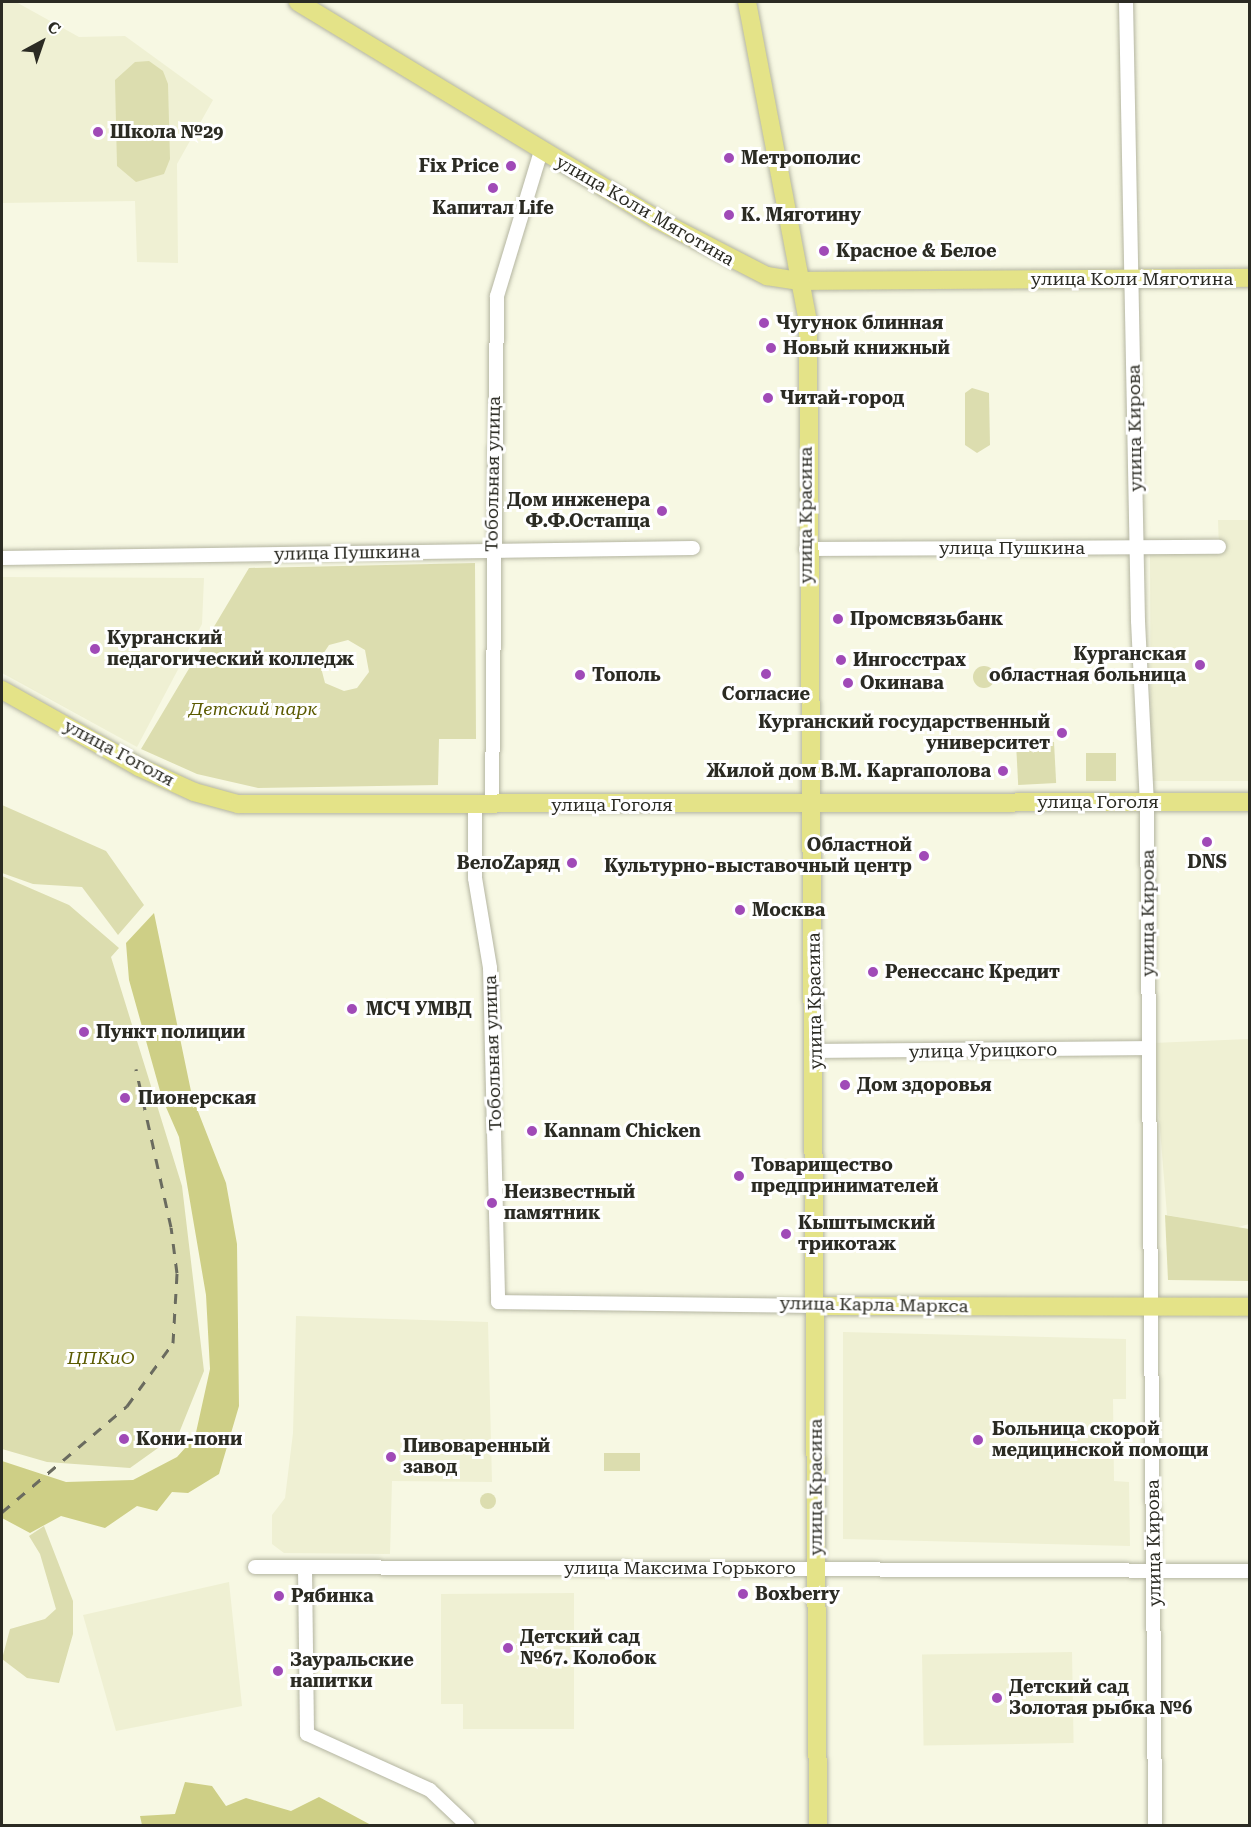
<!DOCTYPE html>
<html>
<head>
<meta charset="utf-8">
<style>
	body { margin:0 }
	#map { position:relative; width:1251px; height:1827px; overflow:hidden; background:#f7f8e3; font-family:"Roboto Serif",serif }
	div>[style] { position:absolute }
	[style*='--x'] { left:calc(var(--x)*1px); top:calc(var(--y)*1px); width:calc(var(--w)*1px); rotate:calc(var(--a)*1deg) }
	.built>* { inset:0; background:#eff0d3; transform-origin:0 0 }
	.green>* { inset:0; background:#dcddaf; transform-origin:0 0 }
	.round { border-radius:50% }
	.water>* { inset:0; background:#cecf86 }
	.roads { filter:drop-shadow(0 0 2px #b4b5a1) drop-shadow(0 0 2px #b4b5a1) }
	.minor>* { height:14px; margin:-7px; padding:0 7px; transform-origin:7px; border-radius:7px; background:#fff }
	.major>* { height:18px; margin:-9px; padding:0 9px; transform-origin:9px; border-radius:9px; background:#e4e388 }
	.rail>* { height:3px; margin-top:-1.5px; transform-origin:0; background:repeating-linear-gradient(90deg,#6a6b5f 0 10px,transparent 0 20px) }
	.dots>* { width:16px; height:16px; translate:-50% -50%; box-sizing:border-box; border:3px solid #fff; border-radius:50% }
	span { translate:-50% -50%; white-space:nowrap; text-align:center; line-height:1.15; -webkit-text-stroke:6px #fff; paint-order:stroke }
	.poi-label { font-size:18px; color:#2b2b23; font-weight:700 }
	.left { translate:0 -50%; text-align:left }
	.right { translate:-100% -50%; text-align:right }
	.street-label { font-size:18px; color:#2b2b23 }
	.park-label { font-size:18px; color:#5b5a00; font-style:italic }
	.frame { position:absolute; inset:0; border:3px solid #2b2b23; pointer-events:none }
	.north { position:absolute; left:12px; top:12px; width:60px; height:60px; -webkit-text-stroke:4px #fff; paint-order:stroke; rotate:40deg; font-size:16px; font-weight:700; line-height:24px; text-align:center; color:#2b2b23 }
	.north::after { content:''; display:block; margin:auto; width:21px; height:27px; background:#2b2b23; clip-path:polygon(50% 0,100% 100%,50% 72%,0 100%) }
</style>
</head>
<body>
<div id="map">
	<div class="built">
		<i style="clip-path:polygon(2px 2px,16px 2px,79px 37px,125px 36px,213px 100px,177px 164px,178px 263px,137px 262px,135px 201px,2px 203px)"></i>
		<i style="clip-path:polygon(1218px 520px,1249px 520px,1249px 781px,1151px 781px,1150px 550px,1219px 550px)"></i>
		<i style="clip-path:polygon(2px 577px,204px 578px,202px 624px,137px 747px,2px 673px)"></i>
		<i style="clip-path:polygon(1249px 1039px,1249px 1224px,1235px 1228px,1167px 1215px,1153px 1043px)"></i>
		<i style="clip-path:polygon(296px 1316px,488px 1322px,492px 1482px,392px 1481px,390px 1554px,284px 1553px,272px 1544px,272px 1515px,285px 1498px,293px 1433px)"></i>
		<i style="clip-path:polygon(843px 1332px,1126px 1339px,1126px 1399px,1113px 1399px,1114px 1481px,1129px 1482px,1130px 1546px,843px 1539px)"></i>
		<i style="clip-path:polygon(229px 1582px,242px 1706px,116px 1731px,83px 1615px)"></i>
		<i style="clip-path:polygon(574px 1593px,574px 1729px,463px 1729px,463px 1704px,441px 1704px,441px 1594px)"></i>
		<i style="left:1072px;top:1652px;width:91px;height:150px;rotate:89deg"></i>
	</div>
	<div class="green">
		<i style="clip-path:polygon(149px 61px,163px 71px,168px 84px,170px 159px,164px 174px,136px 182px,117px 166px,115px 80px,135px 62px)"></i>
		<i style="clip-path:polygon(972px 388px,989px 393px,990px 445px,977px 453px,965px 445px,965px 393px)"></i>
		<i style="clip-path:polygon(evenodd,475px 563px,476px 739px,439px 739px,438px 785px,258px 788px,197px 774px,141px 749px,249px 568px,475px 563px,348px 640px,365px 650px,369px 672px,357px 688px,344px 691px,325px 683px,319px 660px,329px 645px,348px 640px)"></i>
		<i class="round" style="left:973px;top:666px;width:22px;height:22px"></i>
		<i style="left:1054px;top:742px;width:41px;height:38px;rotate:87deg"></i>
		<i style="left:1086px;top:753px;width:30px;height:28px"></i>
		<i style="clip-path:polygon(2px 805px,106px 851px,144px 905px,118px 935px,82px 887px,33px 884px,2px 873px)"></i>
		<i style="clip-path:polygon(2px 876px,69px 905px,119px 948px,111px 957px,182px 1186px,204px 1371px,179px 1433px,130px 1468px,47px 1462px,2px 1449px)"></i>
		<i style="clip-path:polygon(1165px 1215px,1249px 1229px,1249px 1281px,1168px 1280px)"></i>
		<i style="left:604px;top:1453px;width:36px;height:18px"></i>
		<i class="round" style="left:480px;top:1493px;width:16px;height:16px"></i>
		<i style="clip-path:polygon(44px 1526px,73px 1601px,73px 1634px,59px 1683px,27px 1678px,2px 1659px,10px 1629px,45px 1619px,56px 1609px,40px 1554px,29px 1536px)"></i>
	</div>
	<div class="water">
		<i style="clip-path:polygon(154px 913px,192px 1096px,226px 1183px,237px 1244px,239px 1406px,219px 1474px,188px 1493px,172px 1492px,157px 1511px,137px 1506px,105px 1528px,61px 1516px,30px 1533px,2px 1518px,2px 1461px,66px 1482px,133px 1480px,177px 1457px,195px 1437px,210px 1369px,206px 1295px,179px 1137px,162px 1098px,129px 980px,126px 943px)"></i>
		<i style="clip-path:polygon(185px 1782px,212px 1786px,226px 1806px,246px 1798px,291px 1811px,319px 1797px,371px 1825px,142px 1825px,140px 1816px,175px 1814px)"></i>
	</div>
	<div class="roads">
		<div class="minor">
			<i style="--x:1126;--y:2;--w:619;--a:88.89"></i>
			<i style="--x:1138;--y:621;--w:181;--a:87.2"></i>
			<i style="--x:1147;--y:802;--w:1024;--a:89.55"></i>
			<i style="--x:806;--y:549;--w:413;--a:-0.3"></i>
			<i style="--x:2;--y:558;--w:691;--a:-0.83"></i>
			<i style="--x:492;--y:805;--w:509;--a:-89.44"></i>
			<i style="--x:497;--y:296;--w:152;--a:-73.1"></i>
			<i style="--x:475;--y:806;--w:72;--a:90"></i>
			<i style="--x:475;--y:878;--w:91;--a:80.5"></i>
			<i style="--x:490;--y:968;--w:334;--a:88.6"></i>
			<i style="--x:498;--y:1302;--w:317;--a:0.7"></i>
			<i style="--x:816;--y:1051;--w:333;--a:-0.5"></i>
			<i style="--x:255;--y:1567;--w:995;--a:0.23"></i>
			<i style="--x:305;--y:1568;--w:166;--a:89.3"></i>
			<i style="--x:307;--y:1734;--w:135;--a:24.5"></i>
			<i style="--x:430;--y:1790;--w:52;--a:43.5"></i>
		</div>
		<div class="major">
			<i style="--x:298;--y:2;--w:419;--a:31.2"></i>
			<i style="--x:656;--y:219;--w:125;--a:27.2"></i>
			<i style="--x:767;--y:276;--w:33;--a:9"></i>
			<i style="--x:800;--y:281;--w:450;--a:-0.4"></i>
			<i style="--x:747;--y:2;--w:327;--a:79.2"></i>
			<i style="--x:808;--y:323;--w:1503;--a:89.62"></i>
			<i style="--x:2;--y:690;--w:157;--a:29.3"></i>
			<i style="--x:139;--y:767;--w:60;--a:24.4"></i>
			<i style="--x:194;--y:792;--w:46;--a:15.3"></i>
			<i style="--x:238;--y:804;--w:1012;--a:-0.11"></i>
			<i style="--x:815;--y:1306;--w:435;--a:0.1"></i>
		</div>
	</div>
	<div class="rail">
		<i style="--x:2;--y:1512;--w:164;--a:-40.3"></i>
		<i style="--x:127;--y:1406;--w:78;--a:-53.9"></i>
		<i style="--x:173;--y:1343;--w:70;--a:-86.7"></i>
		<i style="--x:177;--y:1273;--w:46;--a:-97.4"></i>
		<i style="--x:171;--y:1227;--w:162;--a:-102.5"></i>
	</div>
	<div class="dots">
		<i style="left:98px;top:132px;background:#a04ab7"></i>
		<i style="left:729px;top:158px;background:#a04ab7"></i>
		<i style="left:511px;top:166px;background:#a04ab7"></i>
		<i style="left:493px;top:188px;background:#a04ab7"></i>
		<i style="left:729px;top:215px;background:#a04ab7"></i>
		<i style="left:824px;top:251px;background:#a04ab7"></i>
		<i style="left:764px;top:323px;background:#a04ab7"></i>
		<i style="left:771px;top:348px;background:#a04ab7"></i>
		<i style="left:768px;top:398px;background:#a04ab7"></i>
		<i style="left:662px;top:511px;background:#a04ab7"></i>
		<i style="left:838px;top:619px;background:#a04ab7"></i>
		<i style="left:95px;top:649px;background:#a04ab7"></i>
		<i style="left:841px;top:660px;background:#a04ab7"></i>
		<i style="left:1200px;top:665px;background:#a04ab7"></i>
		<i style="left:766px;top:674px;background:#a04ab7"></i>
		<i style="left:580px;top:675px;background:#a04ab7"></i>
		<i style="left:848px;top:683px;background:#a04ab7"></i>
		<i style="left:1062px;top:733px;background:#a04ab7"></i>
		<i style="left:1003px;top:771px;background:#a04ab7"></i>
		<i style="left:1207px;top:842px;background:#a04ab7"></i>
		<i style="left:924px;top:856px;background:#a04ab7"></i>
		<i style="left:572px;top:863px;background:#a04ab7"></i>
		<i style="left:740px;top:910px;background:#a04ab7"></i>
		<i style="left:873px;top:972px;background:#a04ab7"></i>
		<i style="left:352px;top:1009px;background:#a04ab7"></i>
		<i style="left:84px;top:1032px;background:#a04ab7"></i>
		<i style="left:845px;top:1085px;background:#a04ab7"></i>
		<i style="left:125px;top:1098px;background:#a04ab7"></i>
		<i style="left:532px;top:1131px;background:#a04ab7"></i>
		<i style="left:739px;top:1176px;background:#a04ab7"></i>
		<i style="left:492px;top:1203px;background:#a04ab7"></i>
		<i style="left:786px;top:1234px;background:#a04ab7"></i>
		<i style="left:124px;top:1439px;background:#a04ab7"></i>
		<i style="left:978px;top:1440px;background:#a04ab7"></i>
		<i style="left:391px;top:1457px;background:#a04ab7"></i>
		<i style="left:743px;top:1594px;background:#a04ab7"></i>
		<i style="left:279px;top:1596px;background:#a04ab7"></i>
		<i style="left:508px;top:1648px;background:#a04ab7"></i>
		<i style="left:278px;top:1671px;background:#a04ab7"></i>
		<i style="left:997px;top:1698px;background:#a04ab7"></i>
	</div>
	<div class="poi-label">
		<span class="left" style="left:110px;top:132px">Школа №29</span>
		<span class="left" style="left:741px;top:158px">Метрополис</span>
		<span class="right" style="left:499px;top:166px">Fix Price</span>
		<span style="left:493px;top:208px">Капитал Life</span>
		<span class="left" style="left:741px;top:215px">К. Мяготину</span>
		<span class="left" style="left:836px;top:251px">Красное &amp; Белое</span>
		<span class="left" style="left:776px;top:323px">Чугунок блинная</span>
		<span class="left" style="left:783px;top:348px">Новый книжный</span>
		<span class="left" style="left:780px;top:398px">Читай-город</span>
		<span class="right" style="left:650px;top:511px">Дом инженера<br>Ф.Ф.Остапца</span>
		<span class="left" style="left:850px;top:619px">Промсвязьбанк</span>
		<span class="left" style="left:107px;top:649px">Курганский<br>педагогический колледж</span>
		<span class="right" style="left:1186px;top:665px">Курганская<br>областная больница</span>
		<span class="left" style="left:853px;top:660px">Ингосстрах</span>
		<span class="left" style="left:592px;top:675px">Тополь</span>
		<span class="left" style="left:860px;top:683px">Окинава</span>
		<span style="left:766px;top:694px">Согласие</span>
		<span class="right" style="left:1050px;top:733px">Курганский государственный<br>университет</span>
		<span class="right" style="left:991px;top:771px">Жилой дом В.М. Каргаполова</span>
		<span class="right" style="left:912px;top:856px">Областной<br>Культурно-выставочный центр</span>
		<span style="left:1207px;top:862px">DNS</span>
		<span class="right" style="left:560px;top:863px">ВелоZаряд</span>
		<span class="left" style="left:752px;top:910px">Москва</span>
		<span class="left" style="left:885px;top:972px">Ренессанс Кредит</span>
		<span class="left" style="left:366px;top:1009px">МСЧ УМВД</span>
		<span class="left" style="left:96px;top:1032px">Пункт полиции</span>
		<span class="left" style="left:857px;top:1085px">Дом здоровья</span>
		<span class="left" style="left:138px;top:1098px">Пионерская</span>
		<span class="left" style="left:544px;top:1131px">Kannam Chicken</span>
		<span class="left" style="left:751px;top:1176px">Товарищество<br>предпринимателей</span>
		<span class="left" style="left:504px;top:1203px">Неизвестный<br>памятник</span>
		<span class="left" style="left:798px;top:1234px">Кыштымский<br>трикотаж</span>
		<span class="left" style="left:992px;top:1440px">Больница скорой<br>медицинской помощи</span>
		<span class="left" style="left:136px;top:1439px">Кони-пони</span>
		<span class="left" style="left:403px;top:1457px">Пивоваренный<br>завод</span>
		<span class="left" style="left:755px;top:1594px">Boxberry</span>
		<span class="left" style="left:291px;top:1596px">Рябинка</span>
		<span class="left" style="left:520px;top:1648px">Детский сад<br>№67. Колобок</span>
		<span class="left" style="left:290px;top:1671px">Зауральские<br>напитки</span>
		<span class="left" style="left:1009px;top:1698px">Детский сад<br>Золотая рыбка №6</span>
	</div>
	<div class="street-label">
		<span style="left:645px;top:211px;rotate:30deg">улица Коли Мяготина</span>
		<span style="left:1132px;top:279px">улица Коли Мяготина</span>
		<span style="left:1135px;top:428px;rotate:-91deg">улица Кирова</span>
		<span style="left:493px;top:474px;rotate:-89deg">Тобольная улица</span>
		<span style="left:806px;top:515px;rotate:-90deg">улица Красина</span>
		<span style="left:1012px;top:548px">улица Пушкина</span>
		<span style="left:347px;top:553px;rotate:-1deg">улица Пушкина</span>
		<span style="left:119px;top:753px;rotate:28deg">улица Гоголя</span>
		<span style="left:1098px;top:802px">улица Гоголя</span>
		<span style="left:612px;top:805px">улица Гоголя</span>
		<span style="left:1148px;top:913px;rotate:-90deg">улица Кирова</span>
		<span style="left:815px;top:1001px;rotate:-91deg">улица Красина</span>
		<span style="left:983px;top:1051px;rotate:-1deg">улица Урицкого</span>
		<span style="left:493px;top:1053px;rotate:-92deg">Тобольная улица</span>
		<span style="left:874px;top:1305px;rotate:1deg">улица Карла Маркса</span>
		<span style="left:816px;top:1487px;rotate:-90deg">улица Красина</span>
		<span style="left:1154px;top:1543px;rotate:-91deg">улица Кирова</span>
		<span style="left:680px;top:1568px">улица Максима Горького</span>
	</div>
	<div class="park-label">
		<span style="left:253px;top:709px">Детский парк</span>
		<span style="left:101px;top:1358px">ЦПКиО</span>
	</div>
	<div class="frame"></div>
	<div class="north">С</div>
</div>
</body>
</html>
